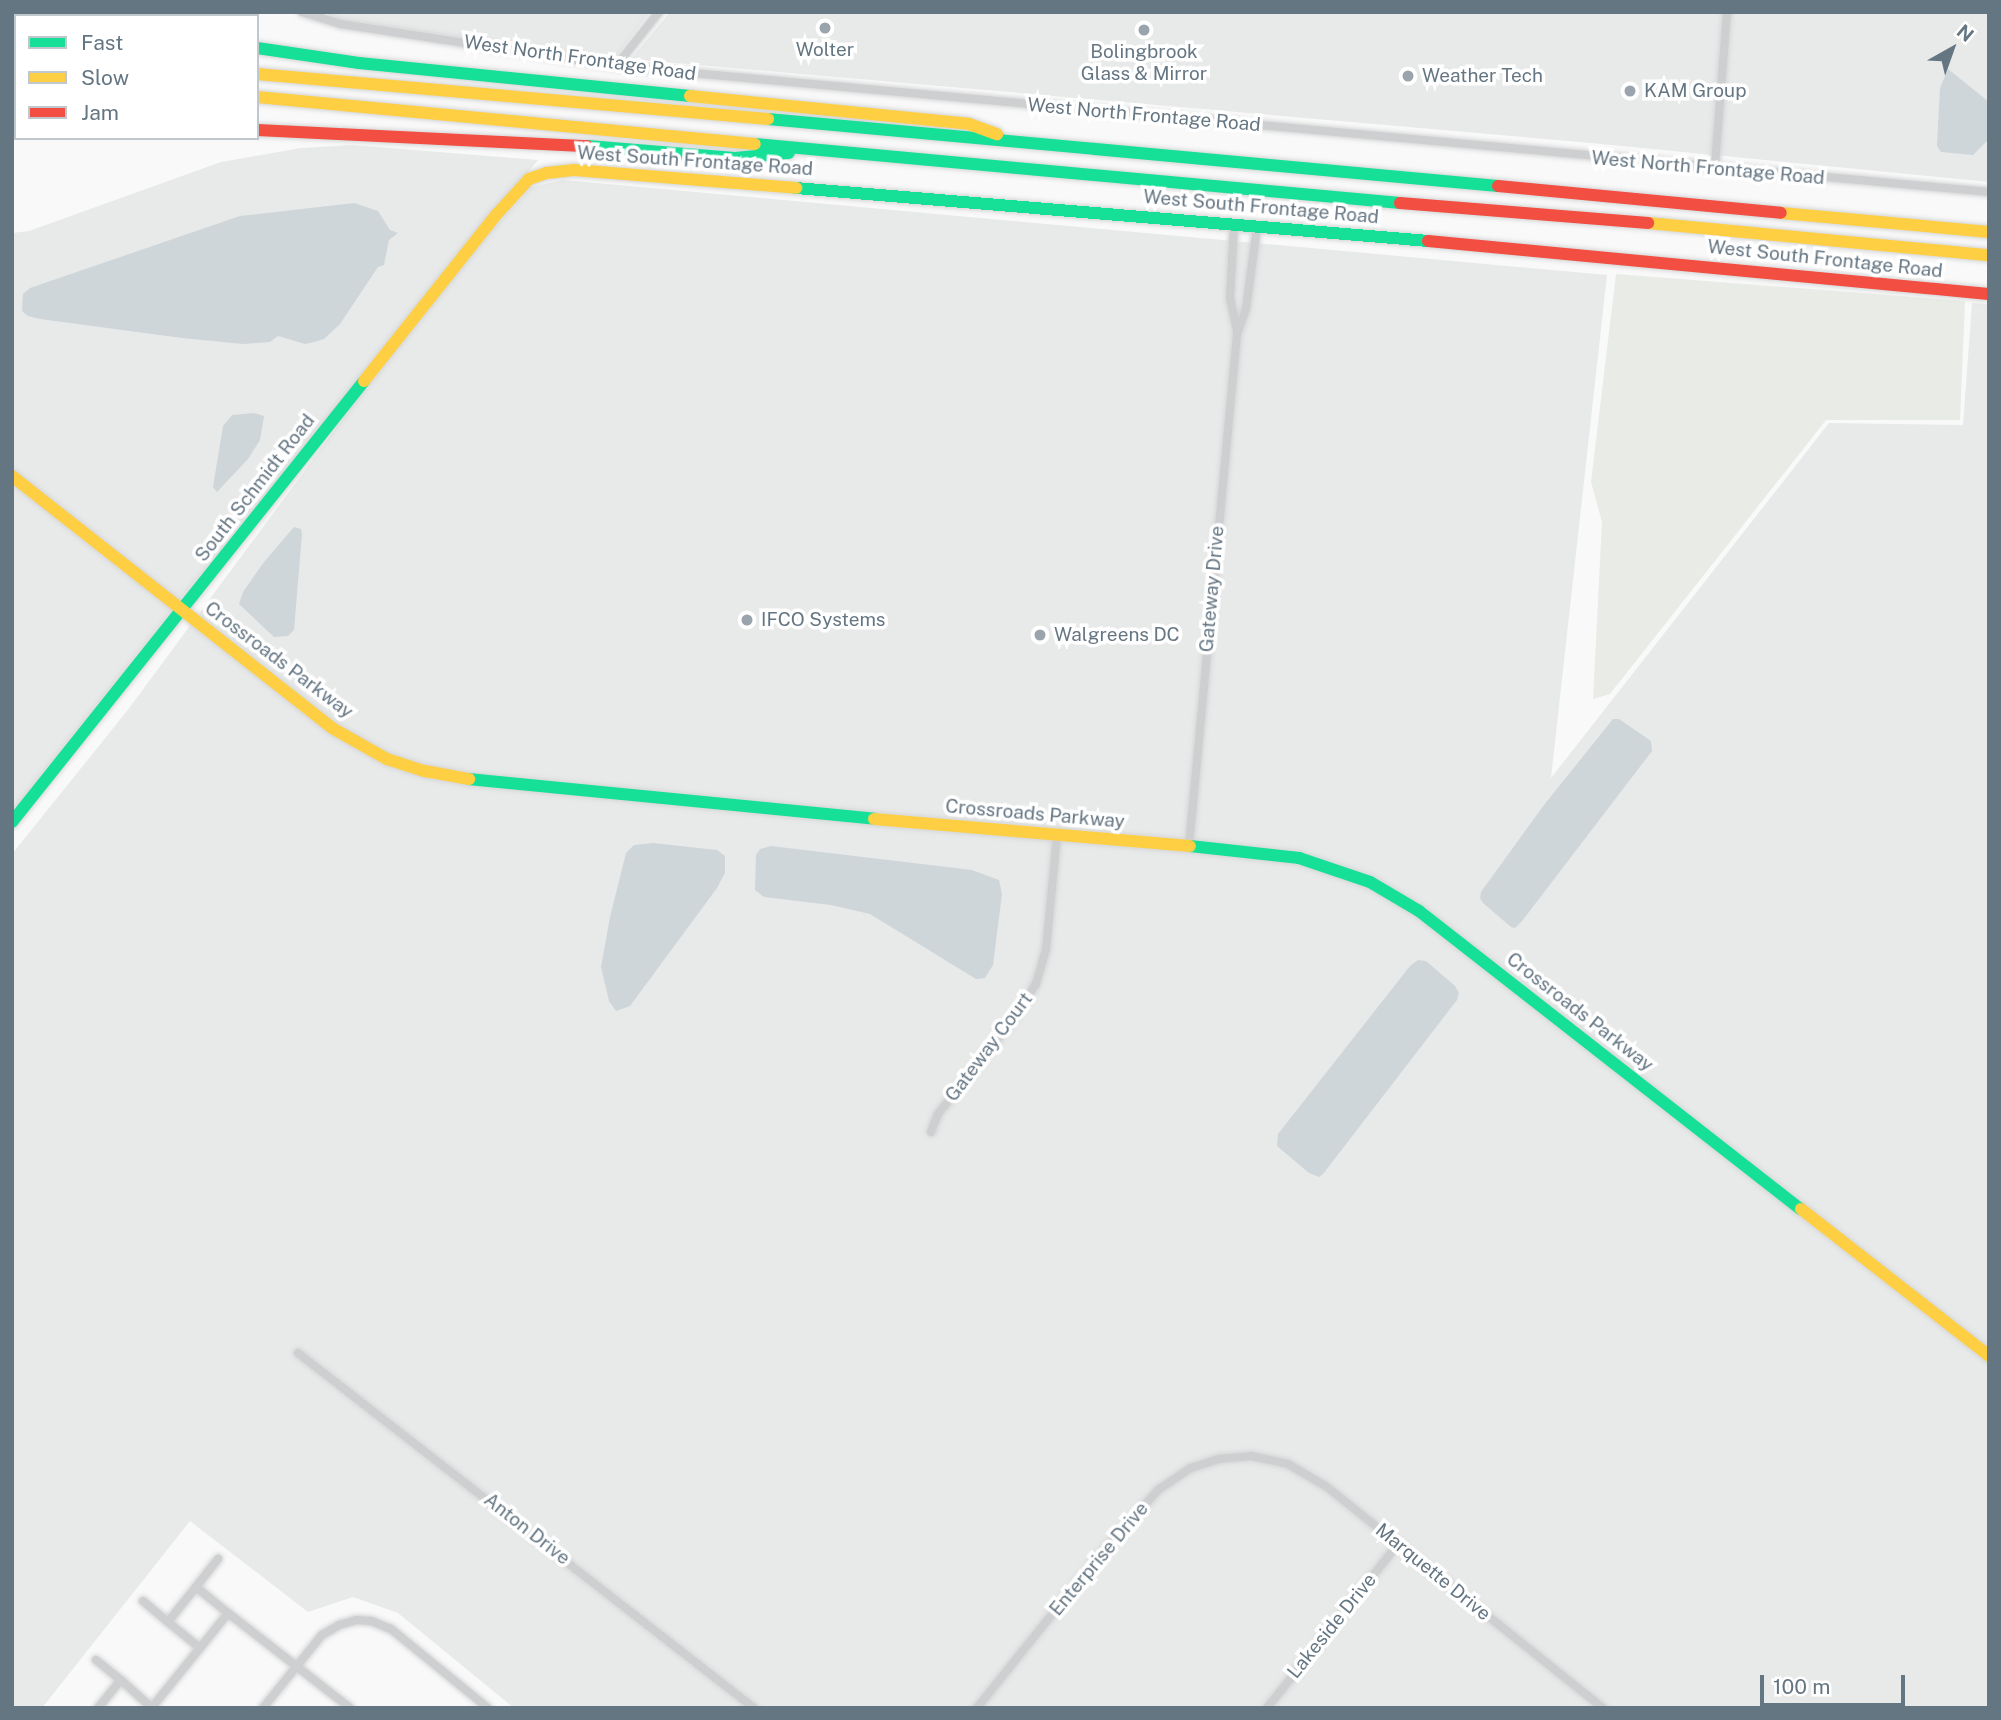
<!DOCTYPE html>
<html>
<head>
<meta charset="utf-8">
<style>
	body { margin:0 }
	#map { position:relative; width:2001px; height:1720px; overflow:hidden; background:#f9f9f9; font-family:"Public Sans",sans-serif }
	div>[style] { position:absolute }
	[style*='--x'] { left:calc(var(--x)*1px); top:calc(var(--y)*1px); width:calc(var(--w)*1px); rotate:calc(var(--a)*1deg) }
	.built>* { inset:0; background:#e8e9e9 }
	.green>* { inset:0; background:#e8ebe6 }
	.water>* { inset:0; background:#ced6d9 }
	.roads { filter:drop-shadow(0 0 2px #d5d6d7) drop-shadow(0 0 2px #d5d6d7) }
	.street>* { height:8px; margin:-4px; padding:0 4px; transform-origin:4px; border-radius:4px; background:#cecfd0 }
	.fast>* { height:12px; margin:-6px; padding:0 6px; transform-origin:6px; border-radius:6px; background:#16e098 }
	.slow>* { height:12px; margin:-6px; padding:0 6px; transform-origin:6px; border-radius:6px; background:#ffcf43 }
	.jam>* { height:12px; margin:-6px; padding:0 6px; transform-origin:6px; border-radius:6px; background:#f24e42 }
	.dots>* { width:19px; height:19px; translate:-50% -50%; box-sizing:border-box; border:4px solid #fff; border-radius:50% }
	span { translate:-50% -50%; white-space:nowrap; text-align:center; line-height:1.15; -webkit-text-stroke:7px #fff; paint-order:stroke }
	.poi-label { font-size:19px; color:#657683 }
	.left { translate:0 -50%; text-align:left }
	.street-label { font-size:19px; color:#657683 }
	.frame { position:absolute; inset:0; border:14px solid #657683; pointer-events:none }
	.legend { position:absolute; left:14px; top:14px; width:245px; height:126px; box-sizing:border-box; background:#fff; border:2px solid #c1c8cd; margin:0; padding:9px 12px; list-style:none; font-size:21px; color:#657683 }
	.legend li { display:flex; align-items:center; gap:14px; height:35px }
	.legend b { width:35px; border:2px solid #c1c8cd }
	.north { position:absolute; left:1917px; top:14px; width:70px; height:70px; -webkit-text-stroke:5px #fff; paint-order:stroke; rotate:40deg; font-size:19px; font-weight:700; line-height:28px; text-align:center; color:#657683 }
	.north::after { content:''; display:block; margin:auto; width:24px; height:32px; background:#657683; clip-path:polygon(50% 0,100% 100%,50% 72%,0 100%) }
	.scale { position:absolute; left:1760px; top:1675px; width:145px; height:32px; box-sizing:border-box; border:4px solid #657683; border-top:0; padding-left:9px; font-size:21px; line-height:24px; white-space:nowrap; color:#657683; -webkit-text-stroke:5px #fff; paint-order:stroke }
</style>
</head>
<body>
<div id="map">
	<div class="built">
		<i style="clip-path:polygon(323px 12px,650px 12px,613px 60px,338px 19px)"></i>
		<i style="clip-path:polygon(670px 12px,1989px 12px,1989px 182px,1591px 143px,631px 59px)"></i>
		<i style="clip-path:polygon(352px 145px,538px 160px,182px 597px,12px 811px,12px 233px,29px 231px,221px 162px,301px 148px)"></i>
		<i style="clip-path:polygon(563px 180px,1607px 275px,1551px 778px,1829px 423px,1963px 425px,1972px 303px,1989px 304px,1989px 1708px,514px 1708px,398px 1613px,353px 1597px,308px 1612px,190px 1521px,42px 1708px,12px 1708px,12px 854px,127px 711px,357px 400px,493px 229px,531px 187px)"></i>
	</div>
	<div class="green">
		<i style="clip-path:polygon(1616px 274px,1965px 301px,1960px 420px,1826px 420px,1610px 694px,1593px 699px,1602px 522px,1591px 482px)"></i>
	</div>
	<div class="water">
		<i style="clip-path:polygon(1948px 69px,1989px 102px,1989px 139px,1973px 155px,1941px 152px,1937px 146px,1940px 88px)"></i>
		<i style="clip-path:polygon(354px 203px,378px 211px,390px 230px,398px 233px,389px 240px,384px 265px,378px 267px,340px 324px,324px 339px,314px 342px,305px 344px,278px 336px,270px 342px,243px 344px,182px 338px,40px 319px,28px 316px,22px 311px,23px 294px,30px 288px,240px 216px)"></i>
		<i style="clip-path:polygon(254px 413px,264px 416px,260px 440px,248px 459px,217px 492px,213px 487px,223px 426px,232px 415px)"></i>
		<i style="clip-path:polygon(294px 527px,301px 529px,302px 534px,294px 630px,288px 636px,274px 637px,239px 604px,243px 592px,264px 562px)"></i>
		<i style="clip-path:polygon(1613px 719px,1619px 719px,1651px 741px,1652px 751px,1522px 921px,1515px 928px,1511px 927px,1483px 903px,1480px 898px,1481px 892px,1544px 805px)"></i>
		<i style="clip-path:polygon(653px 843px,717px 850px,725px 856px,725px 873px,717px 888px,630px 1006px,616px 1011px,609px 1001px,601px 967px,610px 917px,626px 853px,634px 845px)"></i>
		<i style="clip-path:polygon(771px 846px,972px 870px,999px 880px,1002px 894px,993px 965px,985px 978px,976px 979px,870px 914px,831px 905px,764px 897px,755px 890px,756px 855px,760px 849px)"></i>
		<i style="clip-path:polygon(1418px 960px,1426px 961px,1455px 986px,1459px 993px,1457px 1000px,1323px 1174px,1319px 1177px,1309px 1173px,1277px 1146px,1278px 1134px,1410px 966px)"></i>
	</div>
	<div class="roads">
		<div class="street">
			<i style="--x:302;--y:12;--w:41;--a:17.1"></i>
			<i style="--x:341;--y:24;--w:278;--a:8.7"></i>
			<i style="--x:616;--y:66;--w:1379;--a:5.24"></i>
			<i style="--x:616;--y:66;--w:69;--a:-51.5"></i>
			<i style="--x:1715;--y:165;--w:153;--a:-85.5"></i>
			<i style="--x:1234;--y:225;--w:73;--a:93.1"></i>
			<i style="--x:1230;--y:298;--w:34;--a:78"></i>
			<i style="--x:1189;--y:846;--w:514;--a:-84.64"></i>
			<i style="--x:1237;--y:334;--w:27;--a:-70"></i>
			<i style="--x:1246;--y:309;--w:82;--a:-82.3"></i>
			<i style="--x:931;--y:1132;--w:19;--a:-69"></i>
			<i style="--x:938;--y:1114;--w:127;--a:-51.7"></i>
			<i style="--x:1017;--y:1014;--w:36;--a:-58"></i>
			<i style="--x:1036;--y:984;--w:35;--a:-74"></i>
			<i style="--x:1046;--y:950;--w:115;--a:-84.5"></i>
			<i style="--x:298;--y:1353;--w:578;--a:37.9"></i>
			<i style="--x:196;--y:1587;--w:36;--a:-52"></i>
			<i style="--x:143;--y:1601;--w:33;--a:40"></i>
			<i style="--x:228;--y:1613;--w:41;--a:-140.9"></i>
			<i style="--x:196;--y:1587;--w:45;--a:128.7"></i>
			<i style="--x:168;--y:1622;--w:41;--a:39.1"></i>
			<i style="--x:200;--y:1648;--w:45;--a:-51.3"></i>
			<i style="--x:228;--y:1613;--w:155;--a:37.9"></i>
			<i style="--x:96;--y:1660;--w:32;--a:39"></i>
			<i style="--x:153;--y:1706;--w:75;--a:-51"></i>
			<i style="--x:98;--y:1708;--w:36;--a:-51"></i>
			<i style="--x:121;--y:1680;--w:42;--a:42.1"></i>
			<i style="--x:263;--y:1708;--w:94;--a:-51.1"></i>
			<i style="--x:322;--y:1635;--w:20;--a:-30"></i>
			<i style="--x:339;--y:1625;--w:18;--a:-16"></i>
			<i style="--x:356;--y:1620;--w:15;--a:4"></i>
			<i style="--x:371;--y:1621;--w:22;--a:22"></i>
			<i style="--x:391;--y:1629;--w:125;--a:39.2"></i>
			<i style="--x:977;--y:1708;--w:186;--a:-51.3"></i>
			<i style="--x:1093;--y:1563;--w:98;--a:-48.3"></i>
			<i style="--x:1158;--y:1490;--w:40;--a:-34"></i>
			<i style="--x:1191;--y:1468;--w:28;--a:-18"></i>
			<i style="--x:1218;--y:1459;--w:33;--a:-5"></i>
			<i style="--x:1251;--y:1456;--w:38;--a:12"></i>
			<i style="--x:1288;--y:1464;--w:45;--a:30.5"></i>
			<i style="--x:1327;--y:1487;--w:354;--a:38.7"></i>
			<i style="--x:1267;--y:1708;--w:210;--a:-51.4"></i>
		</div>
		<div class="fast">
			<i style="--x:23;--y:12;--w:22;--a:10"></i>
			<i style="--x:257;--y:48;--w:103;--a:8.4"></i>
			<i style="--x:359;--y:63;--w:333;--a:5.7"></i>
			<i style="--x:768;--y:119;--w:733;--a:5.24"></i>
			<i style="--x:755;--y:144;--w:648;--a:5.23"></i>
			<i style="--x:588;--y:146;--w:147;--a:4.7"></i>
			<i style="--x:735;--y:158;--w:54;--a:-5.3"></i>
			<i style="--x:796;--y:188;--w:634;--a:4.79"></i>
			<i style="--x:469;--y:779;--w:407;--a:5.6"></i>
			<i style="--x:12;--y:822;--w:564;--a:-51.4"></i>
			<i style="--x:1190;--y:846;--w:110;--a:6.3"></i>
			<i style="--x:1299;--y:858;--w:75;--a:18.7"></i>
			<i style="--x:1370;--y:882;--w:57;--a:30.6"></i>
			<i style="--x:1419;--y:911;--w:484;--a:38"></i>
		</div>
		<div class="slow">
			<i style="--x:257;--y:74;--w:513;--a:5.03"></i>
			<i style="--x:12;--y:76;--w:4;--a:0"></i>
			<i style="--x:690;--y:96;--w:280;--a:5.7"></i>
			<i style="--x:969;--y:124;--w:30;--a:20"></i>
			<i style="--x:257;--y:97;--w:500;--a:5.39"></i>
			<i style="--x:1781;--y:213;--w:209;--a:5.2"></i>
			<i style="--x:1648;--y:223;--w:342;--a:5.4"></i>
			<i style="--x:364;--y:381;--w:213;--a:-51.5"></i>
			<i style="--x:497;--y:214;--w:47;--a:-47.6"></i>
			<i style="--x:529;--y:179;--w:18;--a:-19"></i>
			<i style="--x:546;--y:173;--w:28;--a:-6"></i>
			<i style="--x:574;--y:170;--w:223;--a:4.6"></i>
			<i style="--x:12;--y:476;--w:407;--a:38.2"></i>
			<i style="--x:332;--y:728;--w:63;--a:29.4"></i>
			<i style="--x:387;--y:759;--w:40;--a:18"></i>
			<i style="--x:425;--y:771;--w:45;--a:10.3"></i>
			<i style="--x:874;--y:819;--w:317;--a:4.9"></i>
			<i style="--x:1801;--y:1209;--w:239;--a:38"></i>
		</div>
		<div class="jam">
			<i style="--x:12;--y:52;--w:4;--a:0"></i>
			<i style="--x:257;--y:130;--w:331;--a:2.8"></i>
			<i style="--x:1498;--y:186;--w:284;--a:5.4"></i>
			<i style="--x:1400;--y:203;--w:249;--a:4.6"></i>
			<i style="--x:1428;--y:241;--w:563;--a:5.4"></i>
		</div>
	</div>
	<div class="dots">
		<i style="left:825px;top:28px;background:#99a4ac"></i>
		<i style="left:1144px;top:30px;background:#99a4ac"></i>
		<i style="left:1408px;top:76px;background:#99a4ac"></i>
		<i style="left:1630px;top:91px;background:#99a4ac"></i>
		<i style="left:747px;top:620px;background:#99a4ac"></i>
		<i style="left:1040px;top:635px;background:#99a4ac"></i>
	</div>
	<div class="poi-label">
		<span style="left:825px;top:50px">Wolter</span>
		<span style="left:1144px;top:63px">Bolingbrook<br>Glass &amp; Mirror</span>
		<span class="left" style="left:1422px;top:76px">Weather Tech</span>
		<span class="left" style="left:1644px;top:91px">KAM Group</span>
		<span class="left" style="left:761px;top:620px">IFCO Systems</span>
		<span class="left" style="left:1054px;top:635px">Walgreens DC</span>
	</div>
	<div class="street-label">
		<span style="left:580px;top:58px;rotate:8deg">West North Frontage Road</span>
		<span style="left:1144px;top:115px;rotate:5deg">West North Frontage Road</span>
		<span style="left:695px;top:161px;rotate:4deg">West South Frontage Road</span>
		<span style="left:1708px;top:168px;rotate:5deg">West North Frontage Road</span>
		<span style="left:1261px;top:207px;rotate:5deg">West South Frontage Road</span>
		<span style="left:1825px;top:259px;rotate:6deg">West South Frontage Road</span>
		<span style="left:255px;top:488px;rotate:-52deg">South Schmidt Road</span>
		<span style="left:1212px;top:589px;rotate:-85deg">Gateway Drive</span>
		<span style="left:279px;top:660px;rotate:37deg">Crossroads Parkway</span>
		<span style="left:1035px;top:814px;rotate:5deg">Crossroads Parkway</span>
		<span style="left:1580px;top:1012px;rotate:38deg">Crossroads Parkway</span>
		<span style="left:989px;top:1047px;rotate:-53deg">Gateway Court</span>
		<span style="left:527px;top:1529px;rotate:38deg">Anton Drive</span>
		<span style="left:1099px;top:1559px;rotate:-50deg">Enterprise Drive</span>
		<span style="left:1433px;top:1572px;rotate:39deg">Marquette Drive</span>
		<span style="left:1332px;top:1626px;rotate:-51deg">Lakeside Drive</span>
	</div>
	<div class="frame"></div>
	<ul class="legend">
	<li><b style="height:9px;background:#16e098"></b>Fast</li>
	<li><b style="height:9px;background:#ffcf43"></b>Slow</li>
	<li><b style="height:9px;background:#f24e42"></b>Jam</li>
	</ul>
	<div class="north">N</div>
	<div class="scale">100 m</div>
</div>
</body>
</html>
